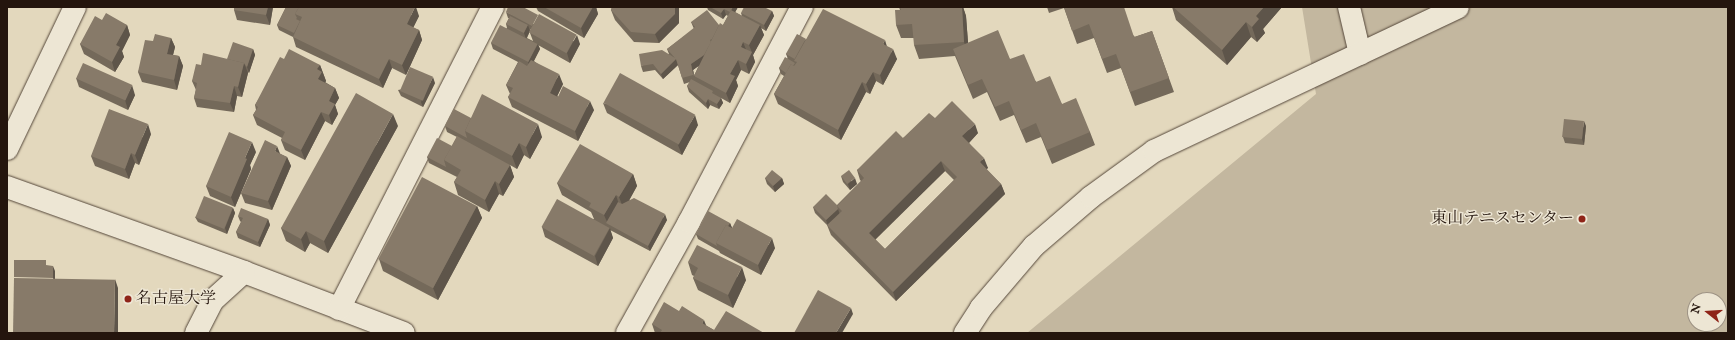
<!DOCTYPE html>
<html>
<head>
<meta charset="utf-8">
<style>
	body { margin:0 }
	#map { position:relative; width:1735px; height:340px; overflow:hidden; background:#e3d8bd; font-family:"IM FELL English","Noto Serif JP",serif }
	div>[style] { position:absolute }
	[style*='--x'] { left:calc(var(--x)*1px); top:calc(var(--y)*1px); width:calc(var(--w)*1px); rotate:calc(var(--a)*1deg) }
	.green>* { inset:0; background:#c3b79f }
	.roads { filter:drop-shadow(0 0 1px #544639) drop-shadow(0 0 1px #544639) }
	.minor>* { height:22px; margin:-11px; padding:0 11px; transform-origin:11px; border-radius:11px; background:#ede6d4 }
	.wall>* { inset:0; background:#74695a }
	.shaded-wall>* { inset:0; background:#5e554a }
	.building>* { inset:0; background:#877a69; transform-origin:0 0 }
	.dots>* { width:11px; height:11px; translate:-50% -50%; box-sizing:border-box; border:2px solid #ede6d4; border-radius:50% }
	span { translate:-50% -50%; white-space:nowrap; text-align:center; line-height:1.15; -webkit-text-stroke:3px #ede6d4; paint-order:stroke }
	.poi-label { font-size:16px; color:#24150d }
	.right { translate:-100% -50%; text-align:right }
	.left { translate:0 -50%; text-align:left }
	.frame { position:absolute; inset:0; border:8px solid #24150d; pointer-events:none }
	.north { position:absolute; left:1687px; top:292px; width:40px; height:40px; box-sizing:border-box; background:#ede6d4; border:1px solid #9d9284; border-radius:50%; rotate:287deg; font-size:11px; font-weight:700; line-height:16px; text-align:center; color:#24150d }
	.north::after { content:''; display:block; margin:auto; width:14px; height:18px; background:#8f2418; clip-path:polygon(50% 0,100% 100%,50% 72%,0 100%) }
</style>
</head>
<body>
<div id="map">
	<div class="green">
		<i style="clip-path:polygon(evenodd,1302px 7px,1728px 7px,1728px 333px,1027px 333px,1316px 94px,1302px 7px,1695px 300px,1719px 300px,1719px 324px,1695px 324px,1695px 300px)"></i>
	</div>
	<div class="roads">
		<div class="minor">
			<i style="--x:1349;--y:7;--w:48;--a:76.8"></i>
			<i style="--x:7;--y:149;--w:157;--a:-64.4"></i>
			<i style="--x:7;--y:187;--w:252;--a:19.7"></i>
			<i style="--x:244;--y:272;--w:171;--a:20.9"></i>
			<i style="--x:339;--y:309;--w:339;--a:-63"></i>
			<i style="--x:196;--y:333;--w:36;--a:-63"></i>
			<i style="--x:212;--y:301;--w:43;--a:-42.2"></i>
			<i style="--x:627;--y:333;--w:127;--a:-60.8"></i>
			<i style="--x:689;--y:222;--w:243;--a:-62.3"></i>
			<i style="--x:965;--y:333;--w:30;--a:-57"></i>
			<i style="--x:981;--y:308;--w:82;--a:-49.5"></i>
			<i style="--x:1034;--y:246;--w:75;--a:-40.7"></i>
			<i style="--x:1091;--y:197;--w:78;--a:-36.1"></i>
			<i style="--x:1154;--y:151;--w:336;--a:-25.3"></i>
		</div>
	</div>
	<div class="wall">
		<i style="clip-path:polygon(273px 7px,270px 25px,237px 20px,234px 10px)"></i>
		<i style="clip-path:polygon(286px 7px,419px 16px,413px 28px,419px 30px,422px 40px,406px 75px,392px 68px,383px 88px,296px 47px,293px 37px,279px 30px,277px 25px)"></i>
		<i style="clip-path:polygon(536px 7px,596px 7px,598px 14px,584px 38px,538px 11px)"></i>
		<i style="clip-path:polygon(612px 7px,679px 7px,679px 23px,659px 43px,634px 42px,615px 20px,611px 10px)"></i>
		<i style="clip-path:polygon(evenodd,707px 7px,738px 7px,735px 12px,742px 16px,741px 13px,772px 11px,774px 16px,766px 31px,761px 28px,764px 35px,753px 55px,755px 62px,749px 74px,741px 70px,736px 80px,738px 86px,730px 103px,721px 98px,723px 103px,719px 109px,710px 105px,708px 109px,689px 92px,687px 86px,690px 82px,684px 84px,678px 65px,663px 79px,655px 70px,643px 72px,641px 66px,669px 54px,667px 49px,694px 29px,691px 22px,719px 25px,723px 25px,728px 16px,726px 15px,723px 19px,708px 10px,707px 7px,699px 65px,694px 76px,693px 70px,699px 65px)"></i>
		<i style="clip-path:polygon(899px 7px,963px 7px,966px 16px,968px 43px,1010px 59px,1062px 104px,1090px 132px,1095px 145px,1052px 164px,1041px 137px,1026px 143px,1014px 115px,1000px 121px,987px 92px,973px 99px,955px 56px,919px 59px,914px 45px,914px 38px,901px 38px,896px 25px,900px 10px)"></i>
		<i style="clip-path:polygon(1047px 7px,1105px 7px,1135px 37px,1152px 31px,1174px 92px,1135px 106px,1121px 68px,1107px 73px,1094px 38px,1077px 44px,1064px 8px,1049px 13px)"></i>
		<i style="clip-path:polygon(1172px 7px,1282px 7px,1263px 29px,1265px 33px,1257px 42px,1251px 37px,1227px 65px,1176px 20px)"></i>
		<i style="clip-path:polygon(evenodd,506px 12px,580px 44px,570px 63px,538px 45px,540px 49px,534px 61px,563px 84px,557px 96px,594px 110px,578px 141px,512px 107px,508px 97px,510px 94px,506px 85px,518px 62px,493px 49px,491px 43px,507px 28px,506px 24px,509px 18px,508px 18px,506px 12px,530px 29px,531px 30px,530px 33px,533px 41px,527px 38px,530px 31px,530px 29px)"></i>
		<i style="clip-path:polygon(102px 20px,127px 25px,130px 35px,122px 51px,124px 57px,115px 72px,84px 54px,80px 44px)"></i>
		<i style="clip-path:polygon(171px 38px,175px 47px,173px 55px,179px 56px,183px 66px,177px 90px,142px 82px,138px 72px,153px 41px)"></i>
		<i style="clip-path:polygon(806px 39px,886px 46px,897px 59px,883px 85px,876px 81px,870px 94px,866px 92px,841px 140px,778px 104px,774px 94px,784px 76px,781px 74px,779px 68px,788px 59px,786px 54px)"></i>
		<i style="clip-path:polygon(253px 49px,255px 55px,249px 73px,248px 72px,248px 73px,242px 97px,237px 96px,234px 112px,197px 107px,194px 98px,196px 90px,192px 81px,201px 65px,227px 59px)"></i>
		<i style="clip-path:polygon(284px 59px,320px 65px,326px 81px,325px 82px,335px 88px,339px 98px,335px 105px,338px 114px,332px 125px,325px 121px,305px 160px,285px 150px,281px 140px,282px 138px,257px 125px,253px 115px,256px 110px,255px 105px)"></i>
		<i style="clip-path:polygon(76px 78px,135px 95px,128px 110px,79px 87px)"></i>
		<i style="clip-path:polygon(435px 83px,423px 107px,401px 96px,398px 90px)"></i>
		<i style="clip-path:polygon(603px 103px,698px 125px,682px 155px,607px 113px)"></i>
		<i style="clip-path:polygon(471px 118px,542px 137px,530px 159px,524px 155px,517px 169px,510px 165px,514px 177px,503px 196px,499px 194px,489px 212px,458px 195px,454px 182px,457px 177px,429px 163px,427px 157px,452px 146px,457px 137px,447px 132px,445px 126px)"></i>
		<i style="clip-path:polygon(evenodd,935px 118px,978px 133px,969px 143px,988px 168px,986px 169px,1001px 184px,1005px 194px,896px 301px,831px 235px,827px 225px,815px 213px,813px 207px,837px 205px,861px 181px,860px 180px,857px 170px,903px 138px,935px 118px,945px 171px,954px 180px,885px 249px,875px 239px,945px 171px)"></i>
		<i style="clip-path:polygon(398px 126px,328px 253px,310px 243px,305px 252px,286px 241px,281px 228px)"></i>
		<i style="clip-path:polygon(1586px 126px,1584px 145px,1565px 143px,1563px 137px)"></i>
		<i style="clip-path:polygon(151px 134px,139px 165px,135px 163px,129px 179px,95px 166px,91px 156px)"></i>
		<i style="clip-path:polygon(256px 152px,250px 165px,251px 169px,235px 207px,210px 196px,206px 186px)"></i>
		<i style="clip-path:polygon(280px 154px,287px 157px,291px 166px,272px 210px,245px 203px,241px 193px)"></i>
		<i style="clip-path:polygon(633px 174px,637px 186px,629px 200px,667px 220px,650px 251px,610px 230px,613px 238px,598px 266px,545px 237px,542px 227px,594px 219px,591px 212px,562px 195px,557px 183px)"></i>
		<i style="clip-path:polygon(841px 176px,857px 184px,850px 190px,843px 182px)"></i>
		<i style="clip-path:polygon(765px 178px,782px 178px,784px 184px,775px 192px,767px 184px)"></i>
		<i style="clip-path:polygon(477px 206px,482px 218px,438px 300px,383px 271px,379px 259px)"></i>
		<i style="clip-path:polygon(233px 208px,235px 213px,227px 234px,198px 222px,195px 217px)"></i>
		<i style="clip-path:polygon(238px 216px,268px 219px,270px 225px,260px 247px,238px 238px,236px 232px,241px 222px,240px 221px)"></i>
		<i style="clip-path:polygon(730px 223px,732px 228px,775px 248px,761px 275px,720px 253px,719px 251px,698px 239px,696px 234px)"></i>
		<i style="clip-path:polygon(688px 262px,746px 280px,733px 308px,698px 290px,693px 278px,694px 276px,692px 275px)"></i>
		<i style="clip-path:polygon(679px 311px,714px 330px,764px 333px,655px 333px,652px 324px)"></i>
	</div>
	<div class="shaded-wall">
		<i style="clip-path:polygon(268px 7px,273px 7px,270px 25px,266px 15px)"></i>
		<i style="clip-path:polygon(415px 7px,416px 7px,419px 16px,410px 34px,407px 24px)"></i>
		<i style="clip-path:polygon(590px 7px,596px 7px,598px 14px,584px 38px,581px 28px)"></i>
		<i style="clip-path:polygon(675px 7px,679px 7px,679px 23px,659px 43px,655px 34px)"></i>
		<i style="clip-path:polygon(733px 7px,738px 7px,732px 18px,730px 12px)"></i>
		<i style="clip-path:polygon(962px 7px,963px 7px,966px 16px,969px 55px,964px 42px)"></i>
		<i style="clip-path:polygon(1264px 7px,1282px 7px,1263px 29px,1265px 33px,1257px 42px,1252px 27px,1256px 16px)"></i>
		<i style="clip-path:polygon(724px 9px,726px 15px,723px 19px,721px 13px)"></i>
		<i style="clip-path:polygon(772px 11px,774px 16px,766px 31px,764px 25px)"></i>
		<i style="clip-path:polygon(1246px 22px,1251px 37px,1227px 65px,1222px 50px)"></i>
		<i style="clip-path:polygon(127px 25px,130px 35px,122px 51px,124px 57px,115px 72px,112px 62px,116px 45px)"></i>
		<i style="clip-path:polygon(528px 25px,530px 31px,526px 39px,524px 33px)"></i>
		<i style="clip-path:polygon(760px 25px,764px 35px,753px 55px,749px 45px)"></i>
		<i style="clip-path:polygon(419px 30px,422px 40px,406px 75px,402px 65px)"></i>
		<i style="clip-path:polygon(577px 35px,580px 44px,570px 63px,567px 53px)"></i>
		<i style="clip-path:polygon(171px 38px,175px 47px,171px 63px,167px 54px)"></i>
		<i style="clip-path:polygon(885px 40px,888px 50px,883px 44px)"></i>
		<i style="clip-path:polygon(743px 42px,747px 52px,741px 47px)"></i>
		<i style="clip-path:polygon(538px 44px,540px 49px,530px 68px,528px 62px)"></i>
		<i style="clip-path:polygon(253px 49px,255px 55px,249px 73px,247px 67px)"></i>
		<i style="clip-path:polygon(893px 49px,897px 59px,883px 85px,880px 75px)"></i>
		<i style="clip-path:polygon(752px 52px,755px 62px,749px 74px,746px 64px)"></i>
		<i style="clip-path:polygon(707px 53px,709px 59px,693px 70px,695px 77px,694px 76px,691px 64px)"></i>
		<i style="clip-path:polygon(179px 56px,183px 66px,177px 90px,174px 80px)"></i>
		<i style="clip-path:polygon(389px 59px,392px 68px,383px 88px,379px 79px)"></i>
		<i style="clip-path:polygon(676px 59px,678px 65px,663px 79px,661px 74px)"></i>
		<i style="clip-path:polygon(738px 60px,741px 70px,736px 80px,738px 86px,730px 103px,726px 93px,730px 74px)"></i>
		<i style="clip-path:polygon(244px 63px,248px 73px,242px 97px,238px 87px)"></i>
		<i style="clip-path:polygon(320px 65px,326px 81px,322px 89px,318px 79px,317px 69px)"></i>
		<i style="clip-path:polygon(873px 72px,876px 81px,870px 94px,866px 84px)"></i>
		<i style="clip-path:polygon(559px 74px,563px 84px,554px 103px,550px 93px)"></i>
		<i style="clip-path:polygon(433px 77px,435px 83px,423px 107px,421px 102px)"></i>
		<i style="clip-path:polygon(862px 82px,866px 92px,841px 140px,838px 130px)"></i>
		<i style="clip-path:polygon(132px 85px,135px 95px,128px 110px,125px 100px)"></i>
		<i style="clip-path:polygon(234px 86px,237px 96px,234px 112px,230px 103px)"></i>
		<i style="clip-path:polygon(335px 88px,339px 98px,335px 105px,338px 114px,332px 125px,329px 115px,329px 101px)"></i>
		<i style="clip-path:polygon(721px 98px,723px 103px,719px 109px,717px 104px)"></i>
		<i style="clip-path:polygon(708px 99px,710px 105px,708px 109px,706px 103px)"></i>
		<i style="clip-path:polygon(590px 101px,594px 110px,578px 141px,575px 131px)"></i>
		<i style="clip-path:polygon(321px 112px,325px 121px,305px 160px,301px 150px)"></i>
		<i style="clip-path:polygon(393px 114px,398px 126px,328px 253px,324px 241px)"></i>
		<i style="clip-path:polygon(695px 115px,698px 125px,682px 155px,678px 145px)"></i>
		<i style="clip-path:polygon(1584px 121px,1586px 126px,1584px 145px,1582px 139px)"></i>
		<i style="clip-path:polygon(148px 124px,151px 134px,139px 165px,135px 155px)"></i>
		<i style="clip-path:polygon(538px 124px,542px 137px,530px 159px,526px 147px)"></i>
		<i style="clip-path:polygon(975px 124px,978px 133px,966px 146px,962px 136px)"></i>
		<i style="clip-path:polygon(252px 142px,256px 152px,250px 165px,251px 169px,235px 207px,231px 197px,245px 158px)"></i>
		<i style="clip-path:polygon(519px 143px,524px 155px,517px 169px,512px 156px)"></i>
		<i style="clip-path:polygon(277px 146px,281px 156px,275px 151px)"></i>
		<i style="clip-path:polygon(131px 153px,135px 163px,129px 179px,125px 169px)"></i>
		<i style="clip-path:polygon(287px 157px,291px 166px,272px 210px,268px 201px)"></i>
		<i style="clip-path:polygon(984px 158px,988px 168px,983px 172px,980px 162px)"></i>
		<i style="clip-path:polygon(941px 161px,945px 171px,872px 243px,869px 233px)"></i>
		<i style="clip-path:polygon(510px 165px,514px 177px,503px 196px,499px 184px)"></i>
		<i style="clip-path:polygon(633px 174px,637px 186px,624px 210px,619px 197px)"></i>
		<i style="clip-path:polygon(782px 178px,784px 184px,775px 192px,773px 186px)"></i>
		<i style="clip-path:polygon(855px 178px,857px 184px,850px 190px,848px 184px)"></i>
		<i style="clip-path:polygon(495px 181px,499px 194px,489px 212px,485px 200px)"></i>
		<i style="clip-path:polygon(1001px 184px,1005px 194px,896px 301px,893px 292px)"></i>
		<i style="clip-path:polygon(616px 195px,620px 208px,608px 224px,604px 215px)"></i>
		<i style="clip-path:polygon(477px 206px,482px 218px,438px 300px,433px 288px)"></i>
		<i style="clip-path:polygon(233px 208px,235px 213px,227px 234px,225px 228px)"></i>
		<i style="clip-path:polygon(838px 209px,840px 215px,828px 226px,826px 220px)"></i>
		<i style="clip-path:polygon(665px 214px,667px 220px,650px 251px,648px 246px)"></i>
		<i style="clip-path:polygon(268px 219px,270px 225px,260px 247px,258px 242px)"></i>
		<i style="clip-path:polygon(730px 223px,732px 228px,719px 244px)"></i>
		<i style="clip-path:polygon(610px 228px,613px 238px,598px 266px,595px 256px)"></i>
		<i style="clip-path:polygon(306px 231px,310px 243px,305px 252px,301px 239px)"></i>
		<i style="clip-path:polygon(772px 238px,775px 248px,761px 275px,758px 265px)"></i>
		<i style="clip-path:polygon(53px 266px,55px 271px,55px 284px,53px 278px)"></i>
		<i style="clip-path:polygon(742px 267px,746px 280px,733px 308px,728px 295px)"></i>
		<i style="clip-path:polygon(115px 279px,118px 288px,118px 333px,114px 333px)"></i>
		<i style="clip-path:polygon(851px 308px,853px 314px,842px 333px,836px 333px)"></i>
		<i style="clip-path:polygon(704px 320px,709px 333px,702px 323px)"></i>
	</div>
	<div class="building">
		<i style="clip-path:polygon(234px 7px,268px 7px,266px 15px,234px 10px)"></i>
		<i style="clip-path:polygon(286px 7px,299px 7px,295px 14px,297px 18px,296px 19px,300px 21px,294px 33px,277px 25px)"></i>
		<i style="clip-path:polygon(299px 7px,415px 7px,407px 24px,419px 30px,402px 65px,389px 59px,379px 79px,293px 37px,302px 17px,295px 14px)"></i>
		<i style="clip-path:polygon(508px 7px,523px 7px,538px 15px,532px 26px,506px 12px)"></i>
		<i style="clip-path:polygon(544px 7px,593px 7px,581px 28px)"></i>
		<i style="clip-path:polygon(612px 7px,675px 7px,675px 14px,655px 34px,631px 32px,611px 10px)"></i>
		<i style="clip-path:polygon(710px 7px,733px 7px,730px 12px,724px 9px,721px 13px)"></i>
		<i style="clip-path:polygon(744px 7px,764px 7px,772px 11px,764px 25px,741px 13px)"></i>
		<i style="clip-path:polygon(900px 7px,962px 7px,964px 42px,914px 45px,912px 24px,896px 25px,895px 10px,901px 10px)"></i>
		<i style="clip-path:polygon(1064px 7px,1105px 7px,1106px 8px,1109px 7px,1124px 7px,1134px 37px,1152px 31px,1169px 78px,1130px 92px,1116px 54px,1102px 59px,1089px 24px,1072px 31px)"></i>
		<i style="clip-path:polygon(1173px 7px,1264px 7px,1256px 16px,1259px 19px,1252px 27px,1246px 22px,1222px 50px)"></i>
		<i style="clip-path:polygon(823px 9px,885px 40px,883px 44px,893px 49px,880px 75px,873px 72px,866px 84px,862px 82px,838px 130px,774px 94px,791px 64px,794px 66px,797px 62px,794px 61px)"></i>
		<i style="clip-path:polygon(707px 10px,719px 25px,712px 39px,710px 40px,711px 42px,704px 55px,691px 64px,693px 75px,682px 78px,676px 59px,661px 74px,653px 64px,641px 66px,639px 54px,662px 50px,675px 58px,667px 49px,695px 27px,691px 22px)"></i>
		<i style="clip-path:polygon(731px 10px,760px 25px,749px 45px,743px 42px,741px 47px,752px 52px,746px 64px,738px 60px,730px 74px,735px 76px,726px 93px,694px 76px,720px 23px,723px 25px)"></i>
		<i style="clip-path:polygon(106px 13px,127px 25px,116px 45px,120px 47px,112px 62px,80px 44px,95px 16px,102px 20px)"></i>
		<i style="left:539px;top:14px;width:43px;height:21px;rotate:29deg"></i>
		<i style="left:510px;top:16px;width:20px;height:9px;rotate:27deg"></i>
		<i style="left:500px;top:25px;width:42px;height:20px;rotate:27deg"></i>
		<i style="clip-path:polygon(998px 30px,1010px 59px,1024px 54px,1036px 82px,1050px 76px,1062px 104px,1076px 98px,1090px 132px,1047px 150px,1036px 123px,1021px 130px,1009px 101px,995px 107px,982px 79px,968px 85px,953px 49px)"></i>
		<i style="clip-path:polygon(155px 34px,171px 38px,167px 54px,179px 56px,174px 80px,138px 72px,145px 40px,153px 41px)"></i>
		<i style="left:797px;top:34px;width:10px;height:23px;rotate:29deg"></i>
		<i style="clip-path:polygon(233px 42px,253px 49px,247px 67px,246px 66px,244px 63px,227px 59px)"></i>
		<i style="clip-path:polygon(289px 49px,320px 65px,317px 69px,322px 72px,318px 79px,335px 88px,329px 101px,335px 104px,329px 115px,321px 112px,301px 150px,281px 140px,285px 132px,253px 115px,258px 107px,255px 105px,280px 57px,284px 59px)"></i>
		<i style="clip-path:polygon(203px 53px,244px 63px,238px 87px,234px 86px,230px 103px,194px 98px,197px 83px,192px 81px,196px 64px,201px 65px)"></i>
		<i style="clip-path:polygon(785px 57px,795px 63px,793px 66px,791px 64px,786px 73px,779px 68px)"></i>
		<i style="clip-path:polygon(531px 60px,559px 74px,550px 93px,558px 97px,563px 86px,590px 101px,575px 131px,508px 97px,513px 88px,506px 85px,519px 61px,527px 66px)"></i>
		<i style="left:83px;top:63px;width:54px;height:17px;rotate:24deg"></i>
		<i style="left:410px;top:67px;width:25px;height:26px;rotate:23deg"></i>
		<i style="left:620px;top:73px;width:86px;height:34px;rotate:29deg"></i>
		<i style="clip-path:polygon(691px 79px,713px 91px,712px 93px,721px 98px,717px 104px,708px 99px,706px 103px,687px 86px)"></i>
		<i style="clip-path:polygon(356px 93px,393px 114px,324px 241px,306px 231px,301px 239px,281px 228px)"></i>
		<i style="clip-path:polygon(482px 94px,538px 124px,526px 147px,519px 143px,512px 156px,465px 131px)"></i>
		<i style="clip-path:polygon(evenodd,952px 101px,975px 124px,962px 136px,984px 158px,980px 162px,1001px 184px,893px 292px,827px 225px,842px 211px,837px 206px,864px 178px,857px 170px,896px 131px,903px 138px,929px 113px,935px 118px,952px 101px,941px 161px,957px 177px,885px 249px,869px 233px,941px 161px)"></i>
		<i style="clip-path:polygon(109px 109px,148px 124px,135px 155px,131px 153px,125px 169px,91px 156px)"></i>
		<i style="clip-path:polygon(454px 109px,471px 118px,465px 131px,467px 138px,445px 126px)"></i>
		<i style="left:1564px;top:119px;width:20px;height:18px;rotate:6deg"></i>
		<i style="clip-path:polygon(229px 132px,252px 142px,245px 158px,247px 159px,231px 197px,206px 186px)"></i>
		<i style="clip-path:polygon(457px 136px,510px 165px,499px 184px,495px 181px,485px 200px,454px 182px,461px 170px,444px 160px)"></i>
		<i style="clip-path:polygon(437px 138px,452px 146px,444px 160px,446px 167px,427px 157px)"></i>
		<i style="clip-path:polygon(265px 140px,277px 146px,275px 151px,287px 157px,268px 201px,241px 193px)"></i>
		<i style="clip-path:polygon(580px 144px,633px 174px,619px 197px,616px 195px,604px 215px,589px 207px,591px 203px,557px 183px)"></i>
		<i style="clip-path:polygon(772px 170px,782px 178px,773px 186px,765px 178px)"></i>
		<i style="left:849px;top:170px;width:10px;height:10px;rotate:53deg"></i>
		<i style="left:422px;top:177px;width:62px;height:93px;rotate:28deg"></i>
		<i style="clip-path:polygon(826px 194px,837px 205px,837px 206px,838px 209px,826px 220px,813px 207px)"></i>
		<i style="left:204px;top:196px;width:31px;height:23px;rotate:22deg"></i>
		<i style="clip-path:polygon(634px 198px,665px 214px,648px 246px,606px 223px,618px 202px,622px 204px)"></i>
		<i style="left:557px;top:199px;width:60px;height:32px;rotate:29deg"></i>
		<i style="clip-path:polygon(241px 208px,268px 219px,258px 242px,236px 232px,243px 218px,238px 216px)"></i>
		<i style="clip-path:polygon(708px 211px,730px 223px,728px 226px,726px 225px,716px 243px,717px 246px,696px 234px)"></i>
		<i style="clip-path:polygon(737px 219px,772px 238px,758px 265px,716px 243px,726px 225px,732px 228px)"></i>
		<i style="clip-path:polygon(697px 245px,742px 267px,728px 295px,693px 278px,698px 268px,688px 262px)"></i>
		<i style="clip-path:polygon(14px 260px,46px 260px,46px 265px,53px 266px,53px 278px,14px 277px)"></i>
		<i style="left:14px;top:278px;width:101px;height:55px;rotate:1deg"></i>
		<i style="clip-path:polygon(818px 290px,851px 308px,836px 333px,794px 333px)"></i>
		<i style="clip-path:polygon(664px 302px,679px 311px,682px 306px,704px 320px,702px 323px,714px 330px,726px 311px,764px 333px,660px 333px,662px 330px,652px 324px)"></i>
	</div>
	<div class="dots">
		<i style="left:1582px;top:219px;background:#8f2418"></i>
		<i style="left:128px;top:299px;background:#8f2418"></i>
	</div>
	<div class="poi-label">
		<span class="right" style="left:1574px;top:219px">東山テニスセンター</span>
		<span class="left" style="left:136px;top:299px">名古屋大学</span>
	</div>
	<div class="frame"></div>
	<div class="north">N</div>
</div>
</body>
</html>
